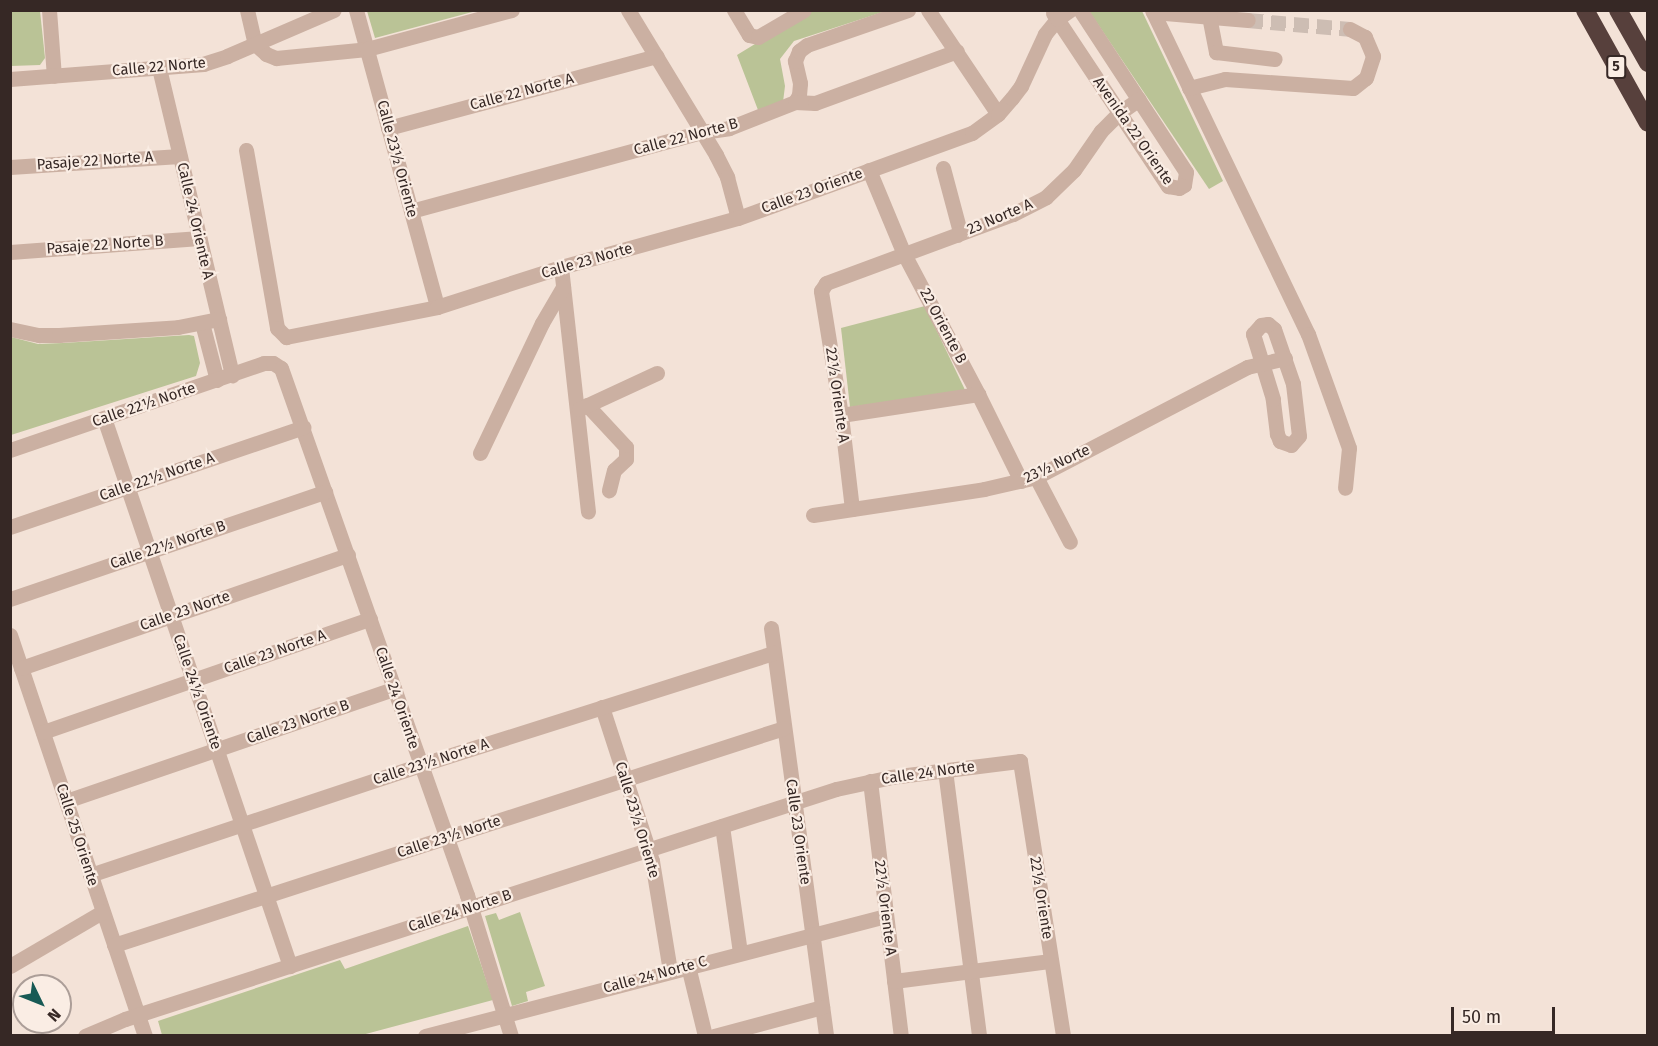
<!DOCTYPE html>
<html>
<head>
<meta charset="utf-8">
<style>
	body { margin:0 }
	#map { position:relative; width:1658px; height:1046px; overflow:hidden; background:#f3e2d7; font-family:"Fira Sans",sans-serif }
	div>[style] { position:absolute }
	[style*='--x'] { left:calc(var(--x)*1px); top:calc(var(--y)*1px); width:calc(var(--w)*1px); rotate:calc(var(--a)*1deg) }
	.green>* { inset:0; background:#bac396 }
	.minor-tunnel>* { height:15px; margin-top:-7.5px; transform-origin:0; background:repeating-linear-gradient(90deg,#cdbdb3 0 15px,transparent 0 23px) }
	.minor>* { height:15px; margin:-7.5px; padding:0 7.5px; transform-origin:7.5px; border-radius:7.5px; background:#cbb0a2 }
	.highway>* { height:18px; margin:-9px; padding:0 9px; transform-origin:9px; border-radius:9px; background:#57403c }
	span { translate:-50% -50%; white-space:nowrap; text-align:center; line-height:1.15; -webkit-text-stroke:4.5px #faede4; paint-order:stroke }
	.shield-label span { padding:2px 4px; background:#faede4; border:2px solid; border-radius:4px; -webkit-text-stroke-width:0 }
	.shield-label { font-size:14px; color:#362825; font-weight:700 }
	.street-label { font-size:15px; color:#362825 }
	.frame { position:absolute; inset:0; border:12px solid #362825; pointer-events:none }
	.north { position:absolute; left:12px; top:974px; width:60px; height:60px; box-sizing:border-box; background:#faede4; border:2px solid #ac9e98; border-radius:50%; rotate:133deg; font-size:16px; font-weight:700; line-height:24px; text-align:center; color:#362825 }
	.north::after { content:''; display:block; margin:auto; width:21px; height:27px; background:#185a55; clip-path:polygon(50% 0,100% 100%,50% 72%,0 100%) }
	.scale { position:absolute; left:1451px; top:1007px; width:104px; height:27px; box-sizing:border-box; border:3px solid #362825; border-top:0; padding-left:8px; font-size:18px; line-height:21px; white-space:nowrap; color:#362825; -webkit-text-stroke:4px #faede4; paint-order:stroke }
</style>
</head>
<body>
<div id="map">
	<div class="green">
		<i style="clip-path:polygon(10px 11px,40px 11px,45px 58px,40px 65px,11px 66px)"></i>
		<i style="clip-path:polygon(367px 11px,367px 10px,476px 11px,375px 38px)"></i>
		<i style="clip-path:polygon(809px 11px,886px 11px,794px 41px,780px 59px,785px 86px,783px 102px,758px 110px,737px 55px)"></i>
		<i style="clip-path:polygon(1089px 11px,1142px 11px,1223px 181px,1209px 189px)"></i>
		<i style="clip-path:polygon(925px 306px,966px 392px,850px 407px,841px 328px)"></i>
		<i style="clip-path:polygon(189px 335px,194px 336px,200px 363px,196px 376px,11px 435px,11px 337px,38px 344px,63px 343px)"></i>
		<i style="clip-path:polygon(520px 912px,545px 986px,526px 992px,528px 1001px,512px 1006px,485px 916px,496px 913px,499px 920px)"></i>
		<i style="clip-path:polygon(468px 926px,493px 1000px,362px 1035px,162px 1035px,158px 1021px,340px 960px,345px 969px)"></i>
	</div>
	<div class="minor-tunnel">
		<i style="--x:1248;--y:20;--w:102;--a:5"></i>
	</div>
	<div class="minor">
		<i style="--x:49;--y:10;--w:66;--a:85.7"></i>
		<i style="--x:247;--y:10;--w:35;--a:77"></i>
		<i style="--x:356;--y:10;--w:308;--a:74.7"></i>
		<i style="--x:628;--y:10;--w:170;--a:58.7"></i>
		<i style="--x:716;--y:155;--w:25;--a:63"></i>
		<i style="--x:727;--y:177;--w:42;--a:75"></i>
		<i style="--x:734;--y:10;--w:29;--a:59"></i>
		<i style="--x:749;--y:35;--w:9;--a:13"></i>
		<i style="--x:758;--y:37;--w:53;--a:-30.4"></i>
		<i style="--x:928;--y:10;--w:125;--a:56.1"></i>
		<i style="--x:1152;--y:10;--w:360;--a:64.3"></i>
		<i style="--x:1308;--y:334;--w:121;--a:70.2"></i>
		<i style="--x:1349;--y:448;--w:40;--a:95.7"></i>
		<i style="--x:1153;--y:12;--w:95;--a:4.8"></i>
		<i style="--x:1053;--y:13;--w:208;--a:56.4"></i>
		<i style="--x:1168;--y:186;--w:11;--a:10"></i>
		<i style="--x:1179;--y:188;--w:6;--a:-31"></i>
		<i style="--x:1184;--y:185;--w:13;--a:-81"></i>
		<i style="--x:1186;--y:172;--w:194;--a:-123.2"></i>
		<i style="--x:1209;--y:16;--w:37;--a:79"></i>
		<i style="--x:1216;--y:52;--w:59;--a:6.8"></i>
		<i style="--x:255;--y:44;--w:15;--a:42"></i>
		<i style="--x:266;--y:54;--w:11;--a:22"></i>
		<i style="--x:276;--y:58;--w:91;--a:-5.6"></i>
		<i style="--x:367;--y:49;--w:150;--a:-15.1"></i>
		<i style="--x:159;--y:68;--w:316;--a:76.6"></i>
		<i style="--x:10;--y:79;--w:194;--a:-4.4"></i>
		<i style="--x:203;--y:64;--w:25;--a:-18"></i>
		<i style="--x:227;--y:56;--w:116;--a:-23.3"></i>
		<i style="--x:1189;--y:88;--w:37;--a:-14"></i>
		<i style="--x:1225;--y:79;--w:128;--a:4"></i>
		<i style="--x:1353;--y:88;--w:16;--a:-38"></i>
		<i style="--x:1366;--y:78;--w:23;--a:-72"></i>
		<i style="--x:1373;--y:56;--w:21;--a:-113"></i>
		<i style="--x:1365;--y:37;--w:17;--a:-152"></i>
		<i style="--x:795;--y:102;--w:8;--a:-60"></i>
		<i style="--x:799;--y:95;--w:12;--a:-85"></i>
		<i style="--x:800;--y:83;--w:23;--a:-103"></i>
		<i style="--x:795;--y:61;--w:11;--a:-68"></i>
		<i style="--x:799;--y:51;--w:10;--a:-37"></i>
		<i style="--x:807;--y:45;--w:107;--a:-19.1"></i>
		<i style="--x:388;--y:128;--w:278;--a:-15"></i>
		<i style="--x:246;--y:150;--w:181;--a:80.1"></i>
		<i style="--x:277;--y:328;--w:13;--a:45"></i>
		<i style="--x:286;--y:337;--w:154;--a:-11.2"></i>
		<i style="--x:437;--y:307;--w:130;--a:-17.9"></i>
		<i style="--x:561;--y:267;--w:184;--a:-15.5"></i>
		<i style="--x:738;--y:218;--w:249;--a:-20"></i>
		<i style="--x:972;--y:133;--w:32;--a:-36"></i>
		<i style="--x:998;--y:114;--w:21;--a:-49"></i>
		<i style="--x:1012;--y:98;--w:15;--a:-53"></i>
		<i style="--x:1021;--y:86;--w:57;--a:-65.2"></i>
		<i style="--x:1045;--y:34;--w:19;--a:-51"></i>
		<i style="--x:1057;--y:19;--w:16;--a:-35"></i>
		<i style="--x:10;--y:167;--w:170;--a:-3.7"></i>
		<i style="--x:943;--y:168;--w:66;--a:75.1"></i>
		<i style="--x:960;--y:232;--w:4;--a:135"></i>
		<i style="--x:869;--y:170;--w:91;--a:67.4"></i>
		<i style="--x:904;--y:254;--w:158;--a:62.1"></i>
		<i style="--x:978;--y:394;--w:97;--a:63.7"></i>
		<i style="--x:411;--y:211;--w:302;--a:-15.2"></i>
		<i style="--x:702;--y:132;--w:27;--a:-8"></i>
		<i style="--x:729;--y:128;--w:71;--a:-21.5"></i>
		<i style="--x:795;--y:102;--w:20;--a:3"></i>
		<i style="--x:815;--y:103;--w:151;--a:-20.1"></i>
		<i style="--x:10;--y:252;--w:190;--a:-4.2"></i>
		<i style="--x:561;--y:267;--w:246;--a:83.7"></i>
		<i style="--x:202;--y:323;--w:59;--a:75.3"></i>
		<i style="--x:1268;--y:324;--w:8;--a:40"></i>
		<i style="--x:1274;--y:329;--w:58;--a:70.9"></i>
		<i style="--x:1293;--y:384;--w:52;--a:83.4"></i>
		<i style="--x:1299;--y:436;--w:12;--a:132"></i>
		<i style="--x:1291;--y:445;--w:12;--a:-160"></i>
		<i style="--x:1280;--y:441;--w:8;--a:-113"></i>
		<i style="--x:1277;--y:434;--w:35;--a:-97"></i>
		<i style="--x:1273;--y:399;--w:68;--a:-107.1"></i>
		<i style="--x:1253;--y:334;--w:12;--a:-48"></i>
		<i style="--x:1261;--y:325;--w:7;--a:-8"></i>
		<i style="--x:10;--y:329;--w:30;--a:12"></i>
		<i style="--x:39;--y:335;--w:20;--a:0"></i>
		<i style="--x:59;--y:335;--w:119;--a:-3.8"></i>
		<i style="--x:178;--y:327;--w:42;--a:-11"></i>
		<i style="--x:587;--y:405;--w:57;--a:47.1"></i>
		<i style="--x:626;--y:447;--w:12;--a:90"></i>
		<i style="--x:626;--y:459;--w:16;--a:137"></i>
		<i style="--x:614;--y:470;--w:21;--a:104"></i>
		<i style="--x:579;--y:409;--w:86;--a:-24.8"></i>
		<i style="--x:841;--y:415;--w:139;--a:-8.7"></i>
		<i style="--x:104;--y:418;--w:579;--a:71.25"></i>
		<i style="--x:10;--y:450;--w:268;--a:-18.9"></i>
		<i style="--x:264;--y:363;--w:9;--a:0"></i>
		<i style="--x:273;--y:363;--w:9;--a:32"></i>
		<i style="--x:281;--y:368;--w:559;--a:70.56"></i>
		<i style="--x:467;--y:895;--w:148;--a:72.7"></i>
		<i style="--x:480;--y:453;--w:144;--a:-64.5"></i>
		<i style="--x:542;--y:323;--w:42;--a:-59.7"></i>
		<i style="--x:1036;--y:477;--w:73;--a:62.4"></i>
		<i style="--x:852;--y:509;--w:95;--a:-96.7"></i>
		<i style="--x:841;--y:415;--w:126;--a:-99.2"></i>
		<i style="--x:821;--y:291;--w:9;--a:-58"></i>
		<i style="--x:826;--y:283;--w:199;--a:-20.3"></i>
		<i style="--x:1013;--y:214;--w:37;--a:-27"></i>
		<i style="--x:1046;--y:197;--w:39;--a:-44"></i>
		<i style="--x:1074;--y:170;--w:47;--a:-55.3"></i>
		<i style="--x:1101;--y:131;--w:25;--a:-45"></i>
		<i style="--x:1119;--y:113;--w:24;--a:-35"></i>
		<i style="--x:813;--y:515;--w:173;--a:-8.6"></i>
		<i style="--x:984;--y:489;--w:53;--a:-13"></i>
		<i style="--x:1036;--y:477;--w:238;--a:-27.5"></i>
		<i style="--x:1247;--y:367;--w:39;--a:-13"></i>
		<i style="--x:10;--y:527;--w:310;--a:-18.8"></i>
		<i style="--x:10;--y:599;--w:333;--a:-18.8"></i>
		<i style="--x:771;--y:628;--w:412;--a:82.3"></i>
		<i style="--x:10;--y:635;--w:423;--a:71.4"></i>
		<i style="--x:21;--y:668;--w:346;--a:-19.1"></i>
		<i style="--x:602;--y:707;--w:162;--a:72"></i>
		<i style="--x:652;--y:861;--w:111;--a:80.7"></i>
		<i style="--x:43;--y:732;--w:346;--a:-19.1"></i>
		<i style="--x:945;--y:770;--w:268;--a:82.7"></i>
		<i style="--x:870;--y:781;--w:257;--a:83.1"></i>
		<i style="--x:66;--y:801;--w:347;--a:-18.9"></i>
		<i style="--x:722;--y:826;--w:128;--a:81.9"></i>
		<i style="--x:90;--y:875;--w:348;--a:-18.4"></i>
		<i style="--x:420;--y:765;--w:371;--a:-17.6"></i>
		<i style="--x:114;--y:945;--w:704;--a:-17.95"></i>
		<i style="--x:10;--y:966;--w:107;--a:-30.4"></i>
		<i style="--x:688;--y:966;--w:72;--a:76.3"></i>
		<i style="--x:894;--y:981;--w:158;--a:-7.3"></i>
		<i style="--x:85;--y:1036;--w:43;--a:-23"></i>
		<i style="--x:125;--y:1019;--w:747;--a:-17.93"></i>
		<i style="--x:836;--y:789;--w:56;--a:-12.3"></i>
		<i style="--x:891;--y:777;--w:130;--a:-7.1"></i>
		<i style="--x:1020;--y:761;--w:278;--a:81.1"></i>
		<i style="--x:425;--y:1036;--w:476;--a:-14.6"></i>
		<i style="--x:714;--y:1036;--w:112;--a:-15"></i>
	</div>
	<div class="highway">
		<i style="--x:1585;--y:10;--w:129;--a:60.9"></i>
		<i style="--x:1618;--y:10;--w:61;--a:60.5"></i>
	</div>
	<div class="shield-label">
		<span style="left:1616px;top:67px">5</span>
	</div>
	<div class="street-label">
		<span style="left:159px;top:67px;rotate:-5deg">Calle 22 Norte</span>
		<span style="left:522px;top:92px;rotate:-15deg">Calle 22 Norte A</span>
		<span style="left:1133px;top:131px;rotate:55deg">Avenida 22 Oriente</span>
		<span style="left:686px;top:137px;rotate:-15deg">Calle 22 Norte B</span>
		<span style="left:397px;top:159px;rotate:75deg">Calle 23½ Oriente</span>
		<span style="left:95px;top:161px;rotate:-4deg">Pasaje 22 Norte A</span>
		<span style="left:812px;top:191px;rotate:-20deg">Calle 23 Oriente</span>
		<span style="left:1000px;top:217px;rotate:-23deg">23 Norte A</span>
		<span style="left:195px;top:221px;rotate:77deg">Calle 24 Oriente A</span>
		<span style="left:105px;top:245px;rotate:-4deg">Pasaje 22 Norte B</span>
		<span style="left:587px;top:261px;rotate:-16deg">Calle 23 Norte</span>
		<span style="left:943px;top:326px;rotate:62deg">22 Oriente B</span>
		<span style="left:837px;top:395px;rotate:82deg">22½ Oriente A</span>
		<span style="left:144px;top:405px;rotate:-19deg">Calle 22½ Norte</span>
		<span style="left:1057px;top:464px;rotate:-25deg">23½ Norte</span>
		<span style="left:157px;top:477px;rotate:-19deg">Calle 22½ Norte A</span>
		<span style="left:168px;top:545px;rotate:-19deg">Calle 22½ Norte B</span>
		<span style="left:185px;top:611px;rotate:-19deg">Calle 23 Norte</span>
		<span style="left:275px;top:652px;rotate:-19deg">Calle 23 Norte A</span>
		<span style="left:197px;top:692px;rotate:71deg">Calle 24½ Oriente</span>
		<span style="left:397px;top:698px;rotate:71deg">Calle 24 Oriente</span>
		<span style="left:298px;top:722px;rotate:-19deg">Calle 23 Norte B</span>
		<span style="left:431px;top:762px;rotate:-18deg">Calle 23½ Norte A</span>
		<span style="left:928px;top:773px;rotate:-8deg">Calle 24 Norte</span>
		<span style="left:637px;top:820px;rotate:73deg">Calle 23½ Oriente</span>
		<span style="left:798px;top:832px;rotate:82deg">Calle 23 Oriente</span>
		<span style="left:77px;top:835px;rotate:72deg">Calle 25 Oriente</span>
		<span style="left:449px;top:837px;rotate:-18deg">Calle 23½ Norte</span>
		<span style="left:1041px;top:898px;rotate:81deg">22½ Oriente</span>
		<span style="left:885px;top:908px;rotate:83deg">22½ Oriente A</span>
		<span style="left:460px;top:911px;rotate:-18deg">Calle 24 Norte B</span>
		<span style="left:655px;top:975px;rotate:-15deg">Calle 24 Norte C</span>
	</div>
	<div class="frame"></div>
	<div class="north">N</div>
	<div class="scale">50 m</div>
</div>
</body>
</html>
